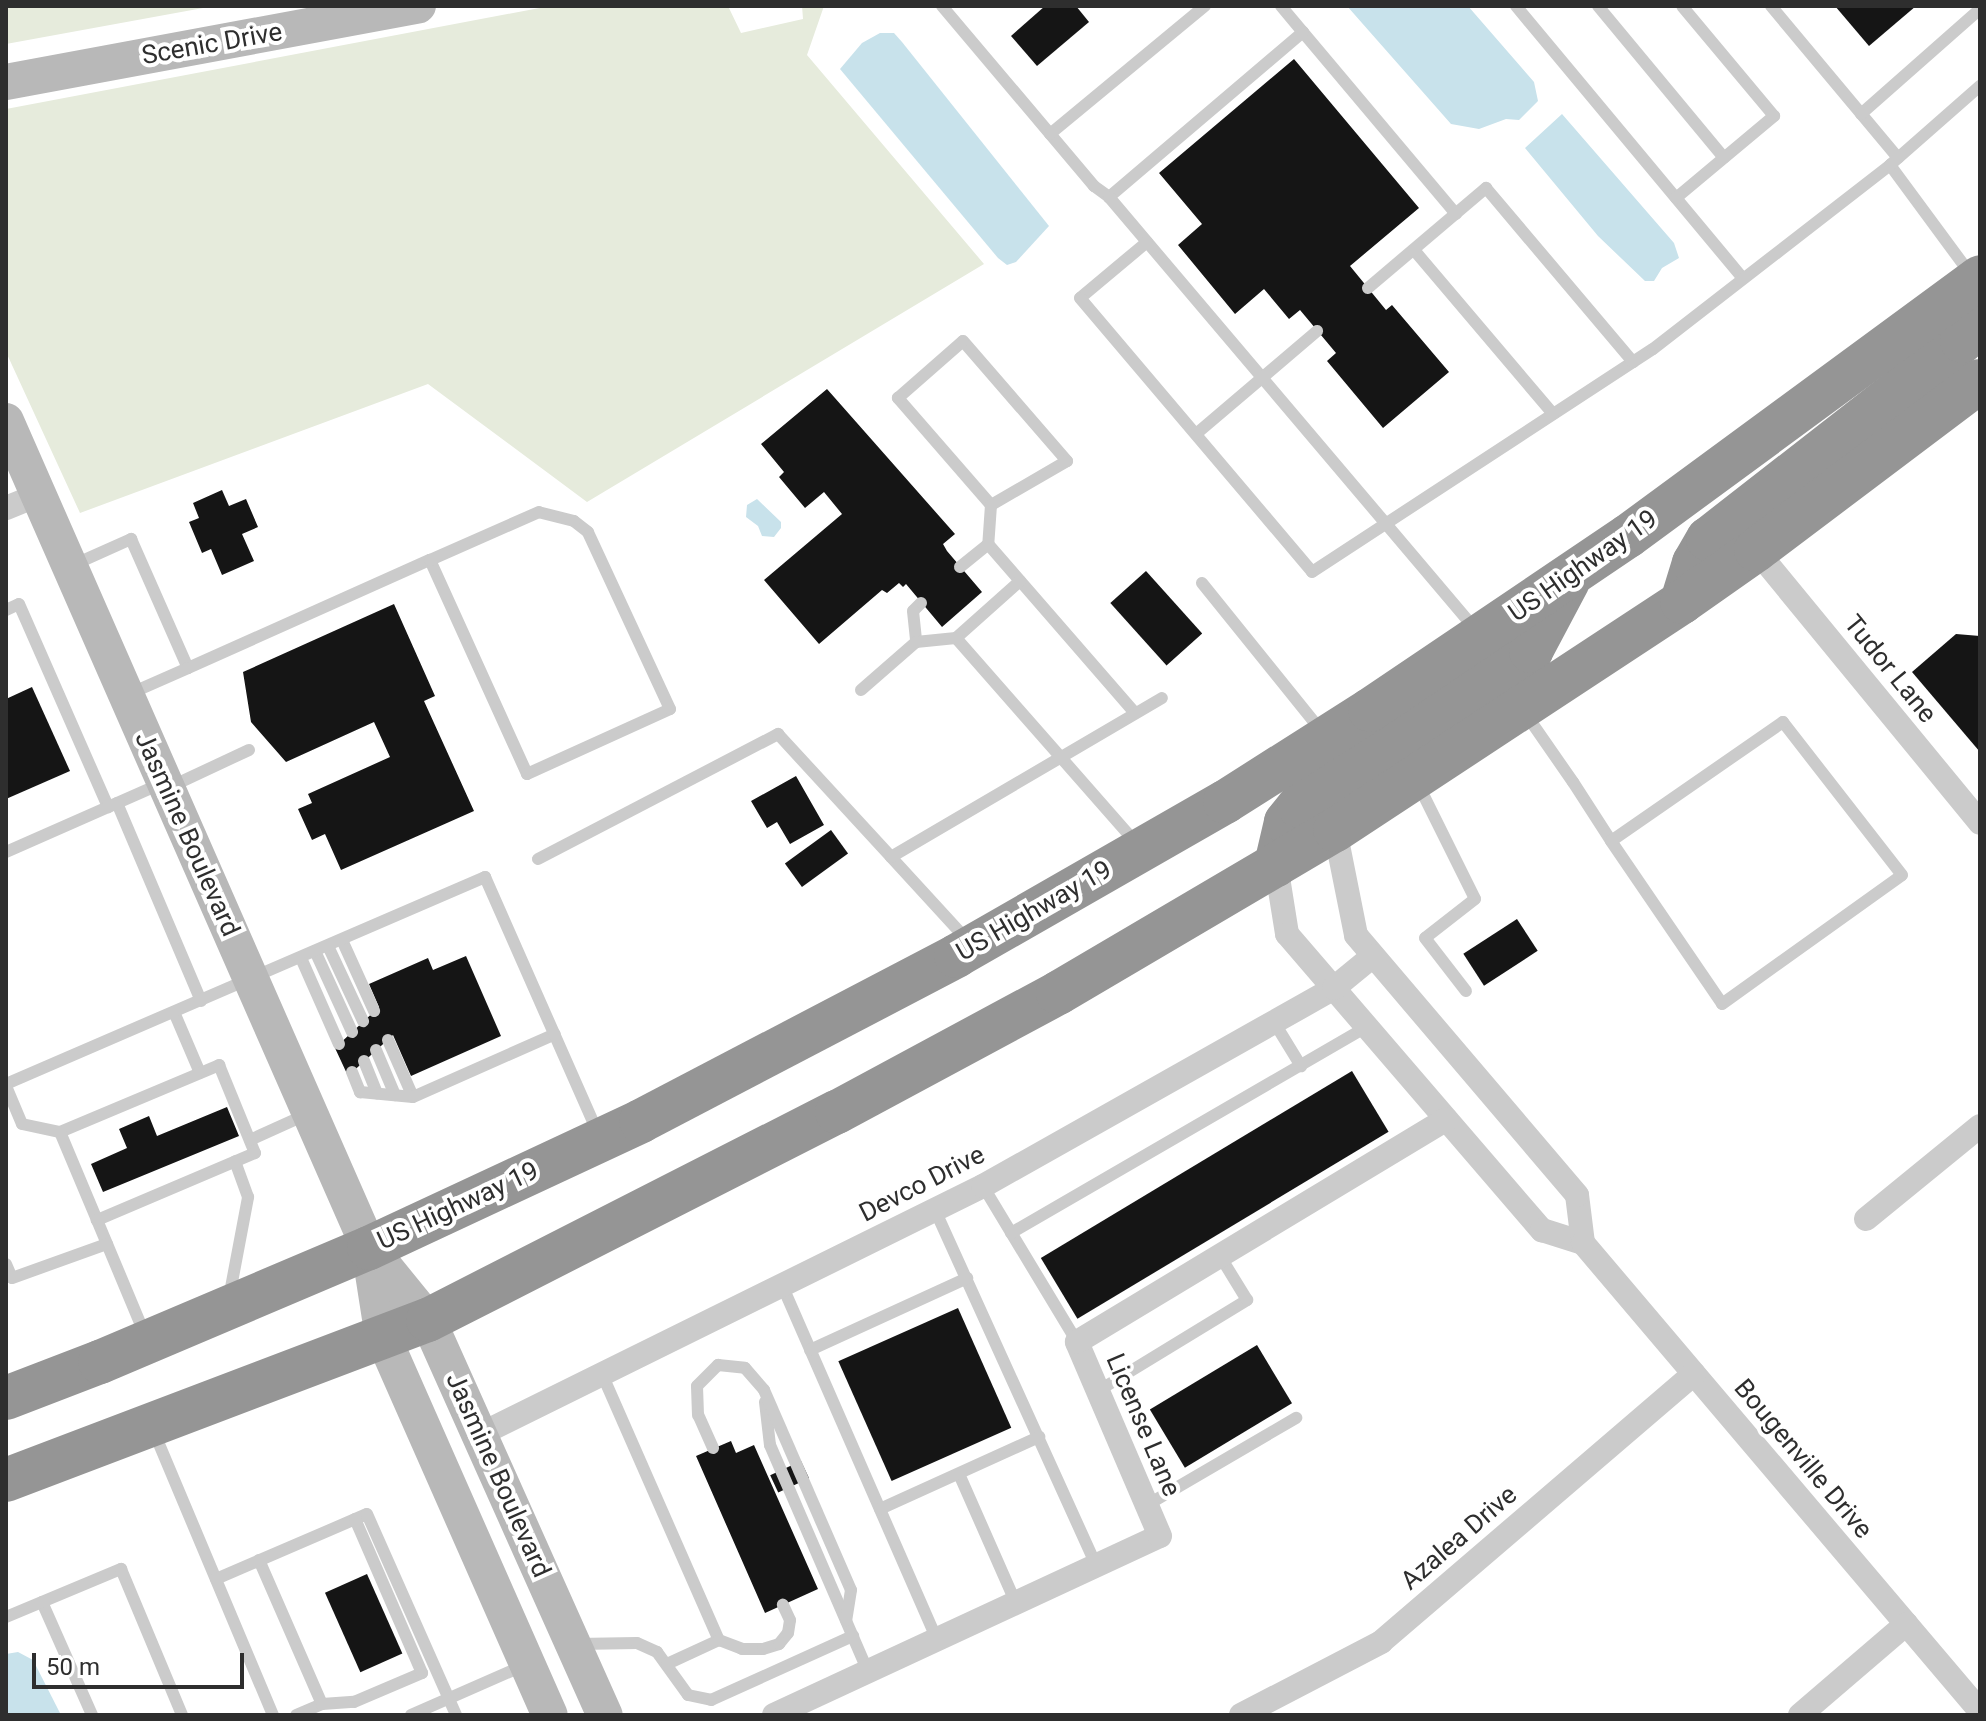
<!DOCTYPE html>
<html>
<head>
<meta charset="utf-8">
<style>
	body { margin:0 }
	#map { position:relative; width:1986px; height:1721px; overflow:hidden; background:#fff; font-family:Roboto,sans-serif }
	div>[style] { position:absolute }
	[style*='--x'] { left:calc(var(--x)*1px); top:calc(var(--y)*1px); width:calc(var(--w)*1px); rotate:calc(var(--a)*1deg) }
	.green>* { inset:0; background:#e6ebdc }
	.water>* { inset:0; background:#c8e2eb }
	.building>* { inset:0; background:#151515; transform-origin:0 0 }
	.lane>* { height:12px; margin:-6px; padding:0 6px; transform-origin:6px; border-radius:6px; background:#cbcbcb }
	.street>* { height:24px; margin:-12px; padding:0 12px; transform-origin:12px; border-radius:12px; background:#cbcbcb }
	.secondary>* { height:36px; margin:-18px; padding:0 18px; transform-origin:18px; border-radius:18px; background:#b8b8b8 }
	.highway>* { height:44px; margin:-22px; padding:0 22px; transform-origin:22px; border-radius:22px; background:#959595 }
	span { translate:-50% -50%; white-space:nowrap; text-align:center; line-height:1.15; -webkit-text-stroke:8px #fff; paint-order:stroke }
	.street-label { font-size:26px; color:#2e2e2e }
	.frame { position:absolute; inset:0; border:8px solid #2e2e2e; pointer-events:none }
	.scale { position:absolute; left:32px; top:1653px; width:212px; height:36px; box-sizing:border-box; border:4px solid #2e2e2e; border-top:0; padding-left:10px; font-size:24px; line-height:28px; white-space:nowrap; color:#2e2e2e; -webkit-text-stroke:6px #fff; paint-order:stroke }
</style>
</head>
<body>
<div id="map">
	<div class="green">
		<i style="clip-path:polygon(6px 6px,214px 6px,6px 44px)"></i>
		<i style="clip-path:polygon(550px 6px,728px 6px,741px 33px,803px 19px,802px 6px,824px 6px,807px 55px,984px 264px,587px 502px,428px 384px,80px 513px,6px 352px,6px 109px)"></i>
	</div>
	<div class="water">
		<i style="clip-path:polygon(1347px 6px,1468px 6px,1534px 82px,1538px 101px,1519px 120px,1506px 119px,1479px 129px,1451px 124px)"></i>
		<i style="clip-path:polygon(880px 33px,894px 33px,902px 42px,1049px 226px,1016px 262px,1007px 265px,998px 258px,840px 69px,862px 43px)"></i>
		<i style="clip-path:polygon(1562px 114px,1674px 243px,1679px 258px,1662px 268px,1654px 281px,1645px 281px,1598px 236px,1525px 148px)"></i>
		<i style="clip-path:polygon(757px 499px,781px 522px,781px 528px,774px 537px,762px 536px,758px 526px,746px 517px,747px 505px)"></i>
		<i style="clip-path:polygon(18px 1652px,33px 1660px,61px 1715px,9px 1715px,6px 1708px,6px 1654px)"></i>
	</div>
	<div class="building">
		<i style="clip-path:polygon(1045px 6px,1076px 6px,1089px 22px,1037px 66px,1011px 36px)"></i>
		<i style="clip-path:polygon(1835px 6px,1916px 6px,1869px 46px)"></i>
		<i style="clip-path:polygon(1294px 59px,1419px 208px,1350px 266px,1386px 310px,1392px 305px,1449px 372px,1383px 428px,1327px 361px,1336px 353px,1300px 310px,1289px 319px,1264px 289px,1235px 314px,1178px 245px,1202px 224px,1159px 173px)"></i>
		<i style="clip-path:polygon(827px 389px,955px 534px,943px 544px,947px 551px,982px 592px,942px 627px,906px 584px,903px 587px,899px 583px,887px 593px,882px 590px,819px 644px,764px 580px,842px 514px,824px 492px,805px 508px,779px 477px,784px 472px,761px 444px)"></i>
		<i style="clip-path:polygon(222px 490px,229px 506px,246px 499px,258px 527px,242px 534px,254px 561px,222px 575px,211px 549px,202px 553px,189px 522px,199px 518px,193px 503px)"></i>
		<i style="left:1146px;top:571px;width:84px;height:48px;rotate:48deg"></i>
		<i style="clip-path:polygon(394px 604px,435px 696px,424px 701px,474px 811px,341px 870px,325px 834px,312px 840px,298px 809px,312px 803px,308px 794px,390px 757px,374px 722px,286px 762px,251px 722px,243px 672px)"></i>
		<i style="clip-path:polygon(1956px 634px,1980px 636px,1980px 752px,1912px 672px)"></i>
		<i style="clip-path:polygon(32px 687px,70px 771px,6px 799px,6px 699px)"></i>
		<i style="clip-path:polygon(796px 776px,824px 825px,790px 844px,777px 822px,767px 828px,751px 801px)"></i>
		<i style="left:831px;top:830px;width:29px;height:57px;rotate:54deg"></i>
		<i style="left:1517px;top:919px;width:38px;height:64px;rotate:57deg"></i>
		<i style="clip-path:polygon(466px 956px,501px 1036px,411px 1076px,393px 1035px,348px 1076px,335px 1048px,379px 1007px,369px 984px,428px 958px,433px 970px)"></i>
		<i style="left:1352px;top:1071px;width:71px;height:363px;rotate:59deg"></i>
		<i style="clip-path:polygon(227px 1107px,239px 1136px,103px 1192px,91px 1164px,127px 1148px,119px 1129px,149px 1116px,157px 1136px)"></i>
		<i style="left:958px;top:1308px;width:131px;height:131px;rotate:66deg"></i>
		<i style="left:1257px;top:1345px;width:68px;height:125px;rotate:59deg"></i>
		<i style="clip-path:polygon(731px 1441px,736px 1453px,754px 1445px,818px 1589px,765px 1613px,696px 1456px)"></i>
		<i style="left:801px;top:1461px;width:19px;height:34px;rotate:65deg"></i>
		<i style="left:367px;top:1574px;width:87px;height:46px;rotate:66deg"></i>
	</div>
	<div class="lane">
		<i style="--x:942;--y:6;--w:236;--a:49.8"></i>
		<i style="--x:1094;--y:186;--w:19;--a:36"></i>
		<i style="--x:1281;--y:6;--w:34;--a:50"></i>
		<i style="--x:1516;--y:6;--w:354;--a:50.2"></i>
		<i style="--x:1598;--y:6;--w:197;--a:50.3"></i>
		<i style="--x:1771;--y:6;--w:198;--a:50.1"></i>
		<i style="--x:1861;--y:114;--w:159;--a:-41.4"></i>
		<i style="--x:1050;--y:134;--w:201;--a:-39.6"></i>
		<i style="--x:1890;--y:165;--w:137;--a:53.6"></i>
		<i style="--x:1676;--y:198;--w:128;--a:-39.9"></i>
		<i style="--x:1774;--y:116;--w:143;--a:-129.9"></i>
		<i style="--x:1456;--y:214;--w:238;--a:-130.1"></i>
		<i style="--x:1303;--y:32;--w:255;--a:139.6"></i>
		<i style="--x:1109;--y:197;--w:568;--a:49.72"></i>
		<i style="--x:1147;--y:242;--w:87;--a:140.1"></i>
		<i style="--x:1080;--y:298;--w:359;--a:49.7"></i>
		<i style="--x:1312;--y:572;--w:407;--a:-33.2"></i>
		<i style="--x:1653;--y:349;--w:300;--a:-37.8"></i>
		<i style="--x:1890;--y:165;--w:120;--a:-41.3"></i>
		<i style="--x:1414;--y:250;--w:215;--a:49.7"></i>
		<i style="--x:1368;--y:288;--w:155;--a:-40.3"></i>
		<i style="--x:1486;--y:188;--w:228;--a:49.8"></i>
		<i style="--x:963;--y:341;--w:159;--a:49.1"></i>
		<i style="--x:1067;--y:461;--w:88;--a:149.9"></i>
		<i style="--x:991;--y:505;--w:142;--a:-131"></i>
		<i style="--x:898;--y:398;--w:86;--a:-41.2"></i>
		<i style="--x:1196;--y:434;--w:159;--a:-40.4"></i>
		<i style="--x:991;--y:505;--w:39;--a:94"></i>
		<i style="--x:988;--y:544;--w:224;--a:49"></i>
		<i style="--x:73;--y:565;--w:64;--a:-24.1"></i>
		<i style="--x:131;--y:539;--w:141;--a:66.2"></i>
		<i style="--x:188;--y:668;--w:265;--a:-24.1"></i>
		<i style="--x:430;--y:560;--w:235;--a:65.6"></i>
		<i style="--x:527;--y:774;--w:157;--a:-24.4"></i>
		<i style="--x:670;--y:709;--w:195;--a:-114.9"></i>
		<i style="--x:588;--y:532;--w:18;--a:-142"></i>
		<i style="--x:574;--y:521;--w:36;--a:-166"></i>
		<i style="--x:539;--y:512;--w:119;--a:156.2"></i>
		<i style="--x:960;--y:567;--w:36;--a:-39"></i>
		<i style="--x:1020;--y:581;--w:86;--a:138.3"></i>
		<i style="--x:956;--y:638;--w:274;--a:48.7"></i>
		<i style="--x:1202;--y:583;--w:193;--a:51.1"></i>
		<i style="--x:921;--y:603;--w:11;--a:135"></i>
		<i style="--x:913;--y:611;--w:31;--a:84"></i>
		<i style="--x:916;--y:642;--w:40;--a:-5.7"></i>
		<i style="--x:6;--y:610;--w:14;--a:-25"></i>
		<i style="--x:19;--y:604;--w:222;--a:66.3"></i>
		<i style="--x:861;--y:690;--w:73;--a:-41.1"></i>
		<i style="--x:129;--y:694;--w:64;--a:-23.8"></i>
		<i style="--x:1525;--y:713;--w:84;--a:55.2"></i>
		<i style="--x:1573;--y:782;--w:70;--a:57.2"></i>
		<i style="--x:1611;--y:841;--w:197;--a:55.7"></i>
		<i style="--x:1722;--y:1004;--w:221;--a:-35.6"></i>
		<i style="--x:1902;--y:875;--w:194;--a:-127.9"></i>
		<i style="--x:1783;--y:722;--w:209;--a:145.3"></i>
		<i style="--x:1418;--y:784;--w:128;--a:63.6"></i>
		<i style="--x:1475;--y:899;--w:63;--a:142"></i>
		<i style="--x:1425;--y:938;--w:67;--a:52.3"></i>
		<i style="--x:172;--y:786;--w:85;--a:-25.1"></i>
		<i style="--x:117;--y:803;--w:215;--a:67"></i>
		<i style="--x:6;--y:852;--w:168;--a:-23.8"></i>
		<i style="--x:891;--y:857;--w:113;--a:47.5"></i>
		<i style="--x:538;--y:859;--w:271;--a:-27.5"></i>
		<i style="--x:778;--y:734;--w:167;--a:47.4"></i>
		<i style="--x:891;--y:857;--w:314;--a:-30.4"></i>
		<i style="--x:342;--y:940;--w:78;--a:65.7"></i>
		<i style="--x:328;--y:946;--w:83;--a:65"></i>
		<i style="--x:315;--y:951;--w:89;--a:65.4"></i>
		<i style="--x:301;--y:958;--w:94;--a:66.2"></i>
		<i style="--x:174;--y:1012;--w:66;--a:66.9"></i>
		<i style="--x:1274;--y:1022;--w:52;--a:58.5"></i>
		<i style="--x:388;--y:1040;--w:62;--a:66.3"></i>
		<i style="--x:376;--y:1050;--w:49;--a:67.1"></i>
		<i style="--x:364;--y:1061;--w:35;--a:68"></i>
		<i style="--x:219;--y:1065;--w:95;--a:67.8"></i>
		<i style="--x:255;--y:1153;--w:172;--a:157"></i>
		<i style="--x:97;--y:1220;--w:95;--a:-112.8"></i>
		<i style="--x:60;--y:1132;--w:173;--a:-22.8"></i>
		<i style="--x:352;--y:1072;--w:22;--a:68"></i>
		<i style="--x:360;--y:1092;--w:53;--a:5.4"></i>
		<i style="--x:413;--y:1097;--w:155;--a:-23.9"></i>
		<i style="--x:6;--y:1084;--w:522;--a:-23.37"></i>
		<i style="--x:485;--y:877;--w:280;--a:66.2"></i>
		<i style="--x:6;--y:1086;--w:41;--a:67.2"></i>
		<i style="--x:22;--y:1124;--w:39;--a:12"></i>
		<i style="--x:250;--y:1140;--w:60;--a:-24.4"></i>
		<i style="--x:983;--y:1186;--w:182;--a:58.9"></i>
		<i style="--x:935;--y:1210;--w:390;--a:65.6"></i>
		<i style="--x:97;--y:1220;--w:125;--a:67.3"></i>
		<i style="--x:1011;--y:1233;--w:411;--a:-30.1"></i>
		<i style="--x:6;--y:1264;--w:15;--a:67"></i>
		<i style="--x:12;--y:1278;--w:101;--a:-19.7"></i>
		<i style="--x:782;--y:1285;--w:386;--a:66.4"></i>
		<i style="--x:229;--y:1298;--w:103;--a:-79.3"></i>
		<i style="--x:248;--y:1197;--w:38;--a:-110"></i>
		<i style="--x:810;--y:1350;--w:173;--a:-24.6"></i>
		<i style="--x:602;--y:1374;--w:291;--a:66.3"></i>
		<i style="--x:1098;--y:1391;--w:175;--a:-31.4"></i>
		<i style="--x:1247;--y:1300;--w:52;--a:-121.5"></i>
		<i style="--x:765;--y:1402;--w:43;--a:83.4"></i>
		<i style="--x:770;--y:1445;--w:246;--a:66.6"></i>
		<i style="--x:154;--y:1432;--w:307;--a:67.2"></i>
		<i style="--x:713;--y:1448;--w:36;--a:-114"></i>
		<i style="--x:698;--y:1415;--w:29;--a:-92"></i>
		<i style="--x:697;--y:1386;--w:30;--a:-45"></i>
		<i style="--x:718;--y:1365;--w:27;--a:6"></i>
		<i style="--x:745;--y:1368;--w:29;--a:49"></i>
		<i style="--x:764;--y:1390;--w:218;--a:66.5"></i>
		<i style="--x:851;--y:1590;--w:31;--a:99"></i>
		<i style="--x:959;--y:1474;--w:141;--a:66.2"></i>
		<i style="--x:1147;--y:1505;--w:173;--a:-30.3"></i>
		<i style="--x:880;--y:1509;--w:175;--a:-24.4"></i>
		<i style="--x:259;--y:1560;--w:157;--a:66.4"></i>
		<i style="--x:322;--y:1704;--w:28;--a:157"></i>
		<i style="--x:216;--y:1579;--w:164;--a:-23.3"></i>
		<i style="--x:367;--y:1514;--w:220;--a:66.1"></i>
		<i style="--x:42;--y:1602;--w:124;--a:66.1"></i>
		<i style="--x:6;--y:1617;--w:125;--a:-22.7"></i>
		<i style="--x:121;--y:1569;--w:158;--a:67.3"></i>
		<i style="--x:577;--y:1644;--w:60;--a:-1"></i>
		<i style="--x:637;--y:1643;--w:22;--a:24"></i>
		<i style="--x:657;--y:1652;--w:53;--a:54.2"></i>
		<i style="--x:688;--y:1695;--w:24;--a:12"></i>
		<i style="--x:711;--y:1700;--w:156;--a:-24.3"></i>
		<i style="--x:667;--y:1664;--w:57;--a:-24.8"></i>
		<i style="--x:719;--y:1640;--w:25;--a:21"></i>
		<i style="--x:742;--y:1649;--w:21;--a:0"></i>
		<i style="--x:763;--y:1649;--w:17;--a:-17"></i>
		<i style="--x:779;--y:1644;--w:14;--a:-51"></i>
		<i style="--x:788;--y:1633;--w:13;--a:-81"></i>
		<i style="--x:790;--y:1620;--w:17;--a:-115"></i>
		<i style="--x:322;--y:1704;--w:32;--a:-4"></i>
		<i style="--x:354;--y:1702;--w:74;--a:-23.1"></i>
		<i style="--x:422;--y:1673;--w:168;--a:-113.5"></i>
		<i style="--x:411;--y:1715;--w:124;--a:-23.7"></i>
	</div>
	<div class="street">
		<i style="--x:6;--y:508;--w:35;--a:-22"></i>
		<i style="--x:1756;--y:550;--w:353;--a:50.6"></i>
		<i style="--x:1276;--y:865;--w:70;--a:80.9"></i>
		<i style="--x:1287;--y:934;--w:391;--a:49.3"></i>
		<i style="--x:1542;--y:1230;--w:43;--a:17.6"></i>
		<i style="--x:1583;--y:1243;--w:48;--a:-97.1"></i>
		<i style="--x:1577;--y:1195;--w:341;--a:-130.4"></i>
		<i style="--x:1356;--y:935;--w:107;--a:-101.3"></i>
		<i style="--x:1866;--y:1219;--w:147;--a:-39.2"></i>
		<i style="--x:1583;--y:1243;--w:614;--a:49.69"></i>
		<i style="--x:479;--y:1435;--w:562;--a:-26.29"></i>
		<i style="--x:983;--y:1186;--w:403;--a:-29.4"></i>
		<i style="--x:1334;--y:988;--w:50;--a:-39.4"></i>
		<i style="--x:774;--y:1715;--w:425;--a:-24.9"></i>
		<i style="--x:1160;--y:1536;--w:211;--a:-113.2"></i>
		<i style="--x:1077;--y:1342;--w:431;--a:-31.1"></i>
		<i style="--x:1241;--y:1715;--w:158;--a:-27.5"></i>
		<i style="--x:1381;--y:1642;--w:412;--a:-40.6"></i>
		<i style="--x:1800;--y:1715;--w:140;--a:-40.6"></i>
	</div>
	<div class="secondary">
		<i style="--x:6;--y:82;--w:419;--a:-10.5"></i>
		<i style="--x:6;--y:421;--w:903;--a:66.3"></i>
		<i style="--x:369;--y:1248;--w:90;--a:81.1"></i>
		<i style="--x:383;--y:1337;--w:413;--a:66.2"></i>
		<i style="--x:370;--y:1249;--w:92;--a:50.8"></i>
		<i style="--x:428;--y:1320;--w:433;--a:65.9"></i>
	</div>
	<div class="highway">
		<i style="--x:1682;--y:602;--w:41;--a:-72.9"></i>
		<i style="--x:1694;--y:563;--w:28;--a:-60"></i>
		<i style="--x:1708;--y:539;--w:322;--a:-37.9"></i>
		<i style="--x:1962;--y:341;--w:62;--a:-76.9"></i>
		<i style="--x:1276;--y:865;--w:44;--a:-76.9"></i>
		<i style="--x:1286;--y:822;--w:21;--a:-51"></i>
		<i style="--x:1299;--y:806;--w:279;--a:-33.7"></i>
		<i style="--x:1531;--y:651;--w:79;--a:-62.1"></i>
		<i style="--x:6;--y:1398;--w:101;--a:-21"></i>
		<i style="--x:100;--y:1362;--w:292;--a:-23"></i>
		<i style="--x:369;--y:1248;--w:300;--a:-25"></i>
		<i style="--x:641;--y:1121;--w:356;--a:-27.6"></i>
		<i style="--x:956;--y:956;--w:310;--a:-29.8"></i>
		<i style="--x:1225;--y:802;--w:172;--a:-32.4"></i>
		<i style="--x:1370;--y:710;--w:311;--a:-34"></i>
		<i style="--x:1628;--y:536;--w:437;--a:-36.3"></i>
		<i style="--x:6;--y:1480;--w:451;--a:-20.8"></i>
		<i style="--x:428;--y:1320;--w:459;--a:-27"></i>
		<i style="--x:837;--y:1112;--w:251;--a:-28.3"></i>
		<i style="--x:1058;--y:993;--w:321;--a:-30.5"></i>
		<i style="--x:1335;--y:830;--w:415;--a:-33.3"></i>
		<i style="--x:1682;--y:602;--w:90;--a:-35.1"></i>
		<i style="--x:1756;--y:550;--w:281;--a:-37"></i>
	</div>
	<div class="street-label">
		<span style="left:212px;top:44px;rotate:-10deg">Scenic Drive</span>
		<span style="left:1583px;top:566px;rotate:-35deg">US Highway 19</span>
		<span style="left:1890px;top:669px;rotate:51deg">Tudor Lane</span>
		<span style="left:187px;top:834px;rotate:66deg">Jasmine Boulevard</span>
		<span style="left:1034px;top:911px;rotate:-30deg">US Highway 19</span>
		<span style="left:922px;top:1184px;rotate:-27deg">Devco Drive</span>
		<span style="left:458px;top:1206px;rotate:-25deg">US Highway 19</span>
		<span style="left:1143px;top:1425px;rotate:67deg">License Lane</span>
		<span style="left:1803px;top:1459px;rotate:50deg">Bougenville Drive</span>
		<span style="left:498px;top:1475px;rotate:66deg">Jasmine Boulevard</span>
		<span style="left:1459px;top:1538px;rotate:-41deg">Azalea Drive</span>
	</div>
	<div class="frame"></div>
	<div class="scale">50 m</div>
</div>
</body>
</html>
